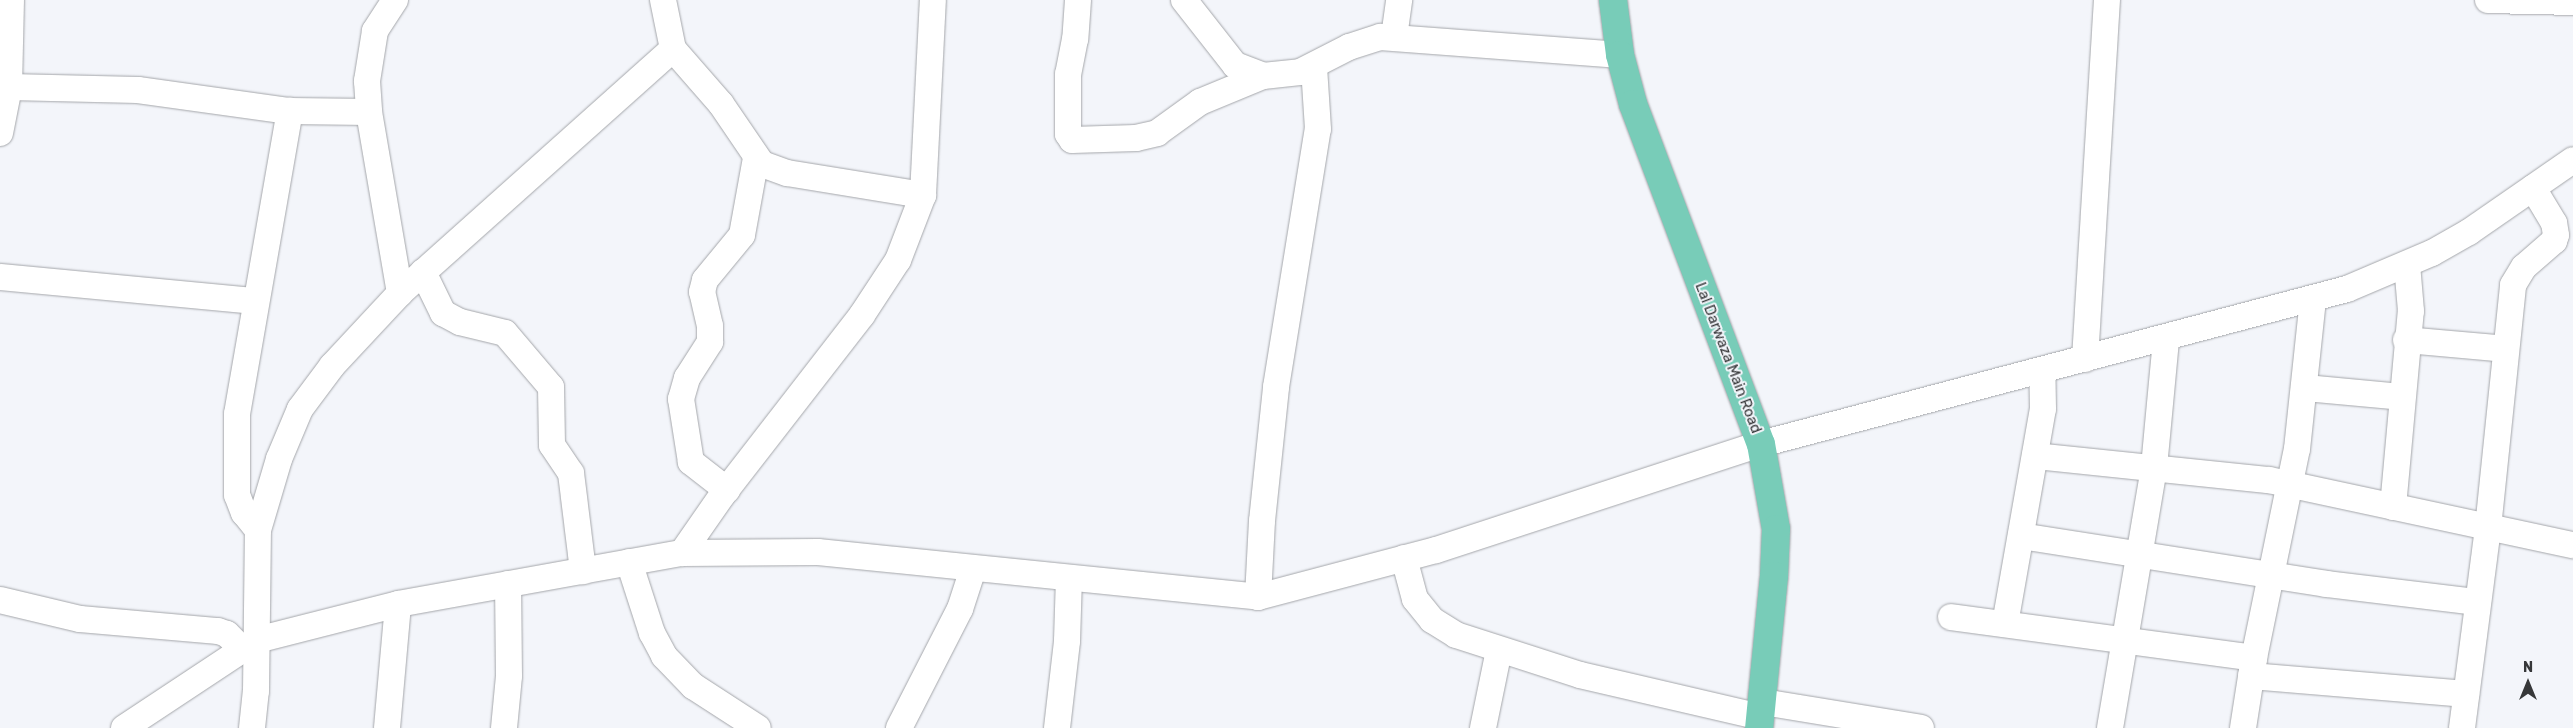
<!DOCTYPE html>
<html>
<head>
<meta charset="utf-8">
<style>
	body { margin:0 }
	#map { position:relative; width:2573px; height:728px; overflow:hidden; background:#f3f5fa; font-family:Rubik,sans-serif }
	div>[style] { position:absolute }
	[style*='--x'] { left:calc(var(--x)*1px); top:calc(var(--y)*1px); width:calc(var(--w)*1px); rotate:calc(var(--a)*1deg) }
	.roads { filter:drop-shadow(0 0 1px #a4a6aa) drop-shadow(0 0 1px #a4a6aa) }
	.minor>* { height:26px; margin:-13px; padding:0 13px; transform-origin:13px; border-radius:13px; background:#fff }
	.major>* { height:28px; margin:-14px; padding:0 14px; transform-origin:14px; border-radius:14px; background:#78ccb8 }
	span { translate:-50% -50%; white-space:nowrap; text-align:center; line-height:1.15; -webkit-text-stroke:4px #f3f5fa; paint-order:stroke }
	.street-label { font-size:15px; color:#363739 }
	.north { position:absolute; left:2503px; top:658px; width:50px; height:50px; -webkit-text-stroke:4px #f3f5fa; paint-order:stroke; rotate:0deg; font-size:14px; font-weight:700; line-height:20px; text-align:center; color:#363739 }
	.north::after { content:''; display:block; margin:auto; width:18px; height:22px; background:#363739; clip-path:polygon(50% 0,100% 100%,50% 72%,0 100%) }
</style>
</head>
<body>
<div id="map">
	<div class="roads">
		<div class="minor">
			<i style="--x:395;--y:0;--w:37;--a:123"></i>
			<i style="--x:375;--y:31;--w:51;--a:99.1"></i>
			<i style="--x:367;--y:81;--w:31;--a:86"></i>
			<i style="--x:369;--y:112;--w:184;--a:80.3"></i>
			<i style="--x:663;--y:0;--w:50;--a:78.5"></i>
			<i style="--x:673;--y:49;--w:73;--a:48.9"></i>
			<i style="--x:721;--y:104;--w:73;--a:55.7"></i>
			<i style="--x:762;--y:164;--w:27;--a:20"></i>
			<i style="--x:787;--y:173;--w:138;--a:9.2"></i>
			<i style="--x:923;--y:195;--w:70;--a:111"></i>
			<i style="--x:898;--y:260;--w:66;--a:123.2"></i>
			<i style="--x:862;--y:315;--w:227;--a:127.8"></i>
			<i style="--x:723;--y:494;--w:72;--a:124.8"></i>
			<i style="--x:1078;--y:0;--w:39;--a:94"></i>
			<i style="--x:1075;--y:39;--w:36;--a:101"></i>
			<i style="--x:1068;--y:74;--w:60;--a:90"></i>
			<i style="--x:1068;--y:134;--w:7;--a:56"></i>
			<i style="--x:1072;--y:140;--w:64;--a:-1.8"></i>
			<i style="--x:1136;--y:138;--w:22;--a:-13"></i>
			<i style="--x:1157;--y:133;--w:53;--a:-35.8"></i>
			<i style="--x:1200;--y:102;--w:68;--a:-22.4"></i>
			<i style="--x:1184;--y:0;--w:83;--a:51.9"></i>
			<i style="--x:1235;--y:65;--w:30;--a:21"></i>
			<i style="--x:1263;--y:76;--w:37;--a:-6"></i>
			<i style="--x:1300;--y:72;--w:55;--a:-27"></i>
			<i style="--x:1349;--y:47;--w:33;--a:-18"></i>
			<i style="--x:1380;--y:37;--w:241;--a:4.3"></i>
			<i style="--x:2488;--y:0;--w:85;--a:1.3"></i>
			<i style="--x:1394;--y:37;--w:37;--a:-82"></i>
			<i style="--x:9;--y:87;--w:129;--a:1.3"></i>
			<i style="--x:138;--y:90;--w:153;--a:7.9"></i>
			<i style="--x:290;--y:111;--w:79;--a:0.7"></i>
			<i style="--x:0;--y:133;--w:47;--a:-78.9"></i>
			<i style="--x:9;--y:87;--w:87;--a:-88.7"></i>
			<i style="--x:923;--y:195;--w:195;--a:-87.1"></i>
			<i style="--x:423;--y:272;--w:46;--a:64"></i>
			<i style="--x:443;--y:313;--w:19;--a:28"></i>
			<i style="--x:460;--y:322;--w:46;--a:13.7"></i>
			<i style="--x:505;--y:333;--w:71;--a:49.6"></i>
			<i style="--x:551;--y:387;--w:58;--a:89"></i>
			<i style="--x:552;--y:445;--w:34;--a:56"></i>
			<i style="--x:571;--y:473;--w:99;--a:83"></i>
			<i style="--x:0;--y:277;--w:257;--a:5.4"></i>
			<i style="--x:2406;--y:340;--w:100;--a:5.1"></i>
			<i style="--x:2085;--y:359;--w:360;--a:-86.5"></i>
			<i style="--x:2305;--y:388;--w:97;--a:5.3"></i>
			<i style="--x:2035;--y:456;--w:235;--a:5.9"></i>
			<i style="--x:2269;--y:480;--w:311;--a:12.1"></i>
			<i style="--x:727;--y:490;--w:46;--a:-142.1"></i>
			<i style="--x:691;--y:462;--w:64;--a:-99"></i>
			<i style="--x:681;--y:399;--w:22;--a:-74"></i>
			<i style="--x:687;--y:378;--w:43;--a:-57.4"></i>
			<i style="--x:710;--y:342;--w:16;--a:-90"></i>
			<i style="--x:710;--y:326;--w:35;--a:-103"></i>
			<i style="--x:702;--y:292;--w:12;--a:-76"></i>
			<i style="--x:705;--y:280;--w:58;--a:-50.6"></i>
			<i style="--x:742;--y:235;--w:78;--a:-79.7"></i>
			<i style="--x:2393;--y:507;--w:197;--a:-84.8"></i>
			<i style="--x:2411;--y:311;--w:47;--a:-94.9"></i>
			<i style="--x:258;--y:530;--w:22;--a:-129"></i>
			<i style="--x:244;--y:513;--w:19;--a:-111"></i>
			<i style="--x:237;--y:495;--w:81;--a:-90"></i>
			<i style="--x:237;--y:414;--w:308;--a:-80.1"></i>
			<i style="--x:2021;--y:536;--w:309;--a:8.9"></i>
			<i style="--x:2326;--y:584;--w:152;--a:6.8"></i>
			<i style="--x:1404;--y:558;--w:42;--a:75"></i>
			<i style="--x:1415;--y:599;--w:27;--a:51"></i>
			<i style="--x:1432;--y:620;--w:28;--a:32"></i>
			<i style="--x:1456;--y:635;--w:130;--a:17.9"></i>
			<i style="--x:1580;--y:675;--w:185;--a:13.1"></i>
			<i style="--x:629;--y:562;--w:75;--a:72.1"></i>
			<i style="--x:652;--y:633;--w:26;--a:62"></i>
			<i style="--x:664;--y:656;--w:42;--a:46"></i>
			<i style="--x:693;--y:686;--w:77;--a:32.9"></i>
			<i style="--x:1258;--y:597;--w:76;--a:-87"></i>
			<i style="--x:1262;--y:521;--w:135;--a:-84"></i>
			<i style="--x:1276;--y:387;--w:261;--a:-80.8"></i>
			<i style="--x:1318;--y:129;--w:62;--a:-93.7"></i>
			<i style="--x:0;--y:600;--w:82;--a:13.4"></i>
			<i style="--x:80;--y:619;--w:139;--a:5"></i>
			<i style="--x:218;--y:631;--w:9;--a:18"></i>
			<i style="--x:227;--y:634;--w:21;--a:45"></i>
			<i style="--x:1951;--y:617;--w:306;--a:7.7"></i>
			<i style="--x:2005;--y:624;--w:218;--a:-80"></i>
			<i style="--x:2043;--y:409;--w:39;--a:-91"></i>
			<i style="--x:2251;--y:676;--w:216;--a:4.8"></i>
			<i style="--x:1763;--y:702;--w:160;--a:9.3"></i>
			<i style="--x:124;--y:728;--w:159;--a:-33.5"></i>
			<i style="--x:257;--y:640;--w:146;--a:-14.3"></i>
			<i style="--x:398;--y:604;--w:289;--a:-10.2"></i>
			<i style="--x:682;--y:553;--w:136;--a:-0.4"></i>
			<i style="--x:818;--y:552;--w:442;--a:5.8"></i>
			<i style="--x:1258;--y:597;--w:184;--a:-14.8"></i>
			<i style="--x:1436;--y:550;--w:342;--a:-18.1"></i>
			<i style="--x:1761;--y:444;--w:606;--a:-14.82"></i>
			<i style="--x:2347;--y:289;--w:92;--a:-23"></i>
			<i style="--x:2432;--y:253;--w:43;--a:-29.6"></i>
			<i style="--x:2469;--y:232;--w:126;--a:-34.7"></i>
			<i style="--x:252;--y:728;--w:37;--a:-84"></i>
			<i style="--x:256;--y:691;--w:161;--a:-89.3"></i>
			<i style="--x:258;--y:530;--w:74;--a:-73.5"></i>
			<i style="--x:279;--y:459;--w:54;--a:-67.2"></i>
			<i style="--x:300;--y:409;--w:54;--a:-53.3"></i>
			<i style="--x:332;--y:366;--w:100;--a:-47"></i>
			<i style="--x:400;--y:293;--w:366;--a:-41.8"></i>
			<i style="--x:387;--y:728;--w:124;--a:-84.9"></i>
			<i style="--x:504;--y:728;--w:52;--a:-84.5"></i>
			<i style="--x:509;--y:676;--w:92;--a:-90.6"></i>
			<i style="--x:899;--y:728;--w:134;--a:-62.9"></i>
			<i style="--x:960;--y:609;--w:42;--a:-72"></i>
			<i style="--x:1057;--y:728;--w:88;--a:-83.4"></i>
			<i style="--x:1067;--y:641;--w:62;--a:-88.2"></i>
			<i style="--x:1483;--y:728;--w:80;--a:-78.4"></i>
			<i style="--x:2110;--y:728;--w:265;--a:-80.4"></i>
			<i style="--x:2154;--y:467;--w:129;--a:-84.6"></i>
			<i style="--x:2243;--y:728;--w:71;--a:-81.1"></i>
			<i style="--x:2254;--y:658;--w:213;--a:-78.4"></i>
			<i style="--x:2297;--y:449;--w:151;--a:-83.9"></i>
			<i style="--x:2462;--y:728;--w:202;--a:-82.6"></i>
			<i style="--x:2488;--y:528;--w:244;--a:-84.1"></i>
			<i style="--x:2513;--y:285;--w:21;--a:-59"></i>
			<i style="--x:2524;--y:267;--w:40;--a:-41"></i>
			<i style="--x:2554;--y:241;--w:6;--a:-72"></i>
			<i style="--x:2556;--y:235;--w:12;--a:-99"></i>
			<i style="--x:2554;--y:223;--w:41;--a:-121"></i>
		</div>
		<div class="major">
			<i style="--x:1613;--y:0;--w:55;--a:82.7"></i>
			<i style="--x:1620;--y:55;--w:51;--a:75.1"></i>
			<i style="--x:1633;--y:104;--w:363;--a:69.4"></i>
			<i style="--x:1761;--y:444;--w:86;--a:80"></i>
			<i style="--x:1776;--y:529;--w:47;--a:92.4"></i>
			<i style="--x:1774;--y:576;--w:153;--a:95.6"></i>
		</div>
	</div>
	<div class="street-label">
		<span style="left:1728px;top:358px;rotate:69deg">Lal Darwaza Main Road</span>
	</div>
	<div class="north">N</div>
</div>
</body>
</html>
